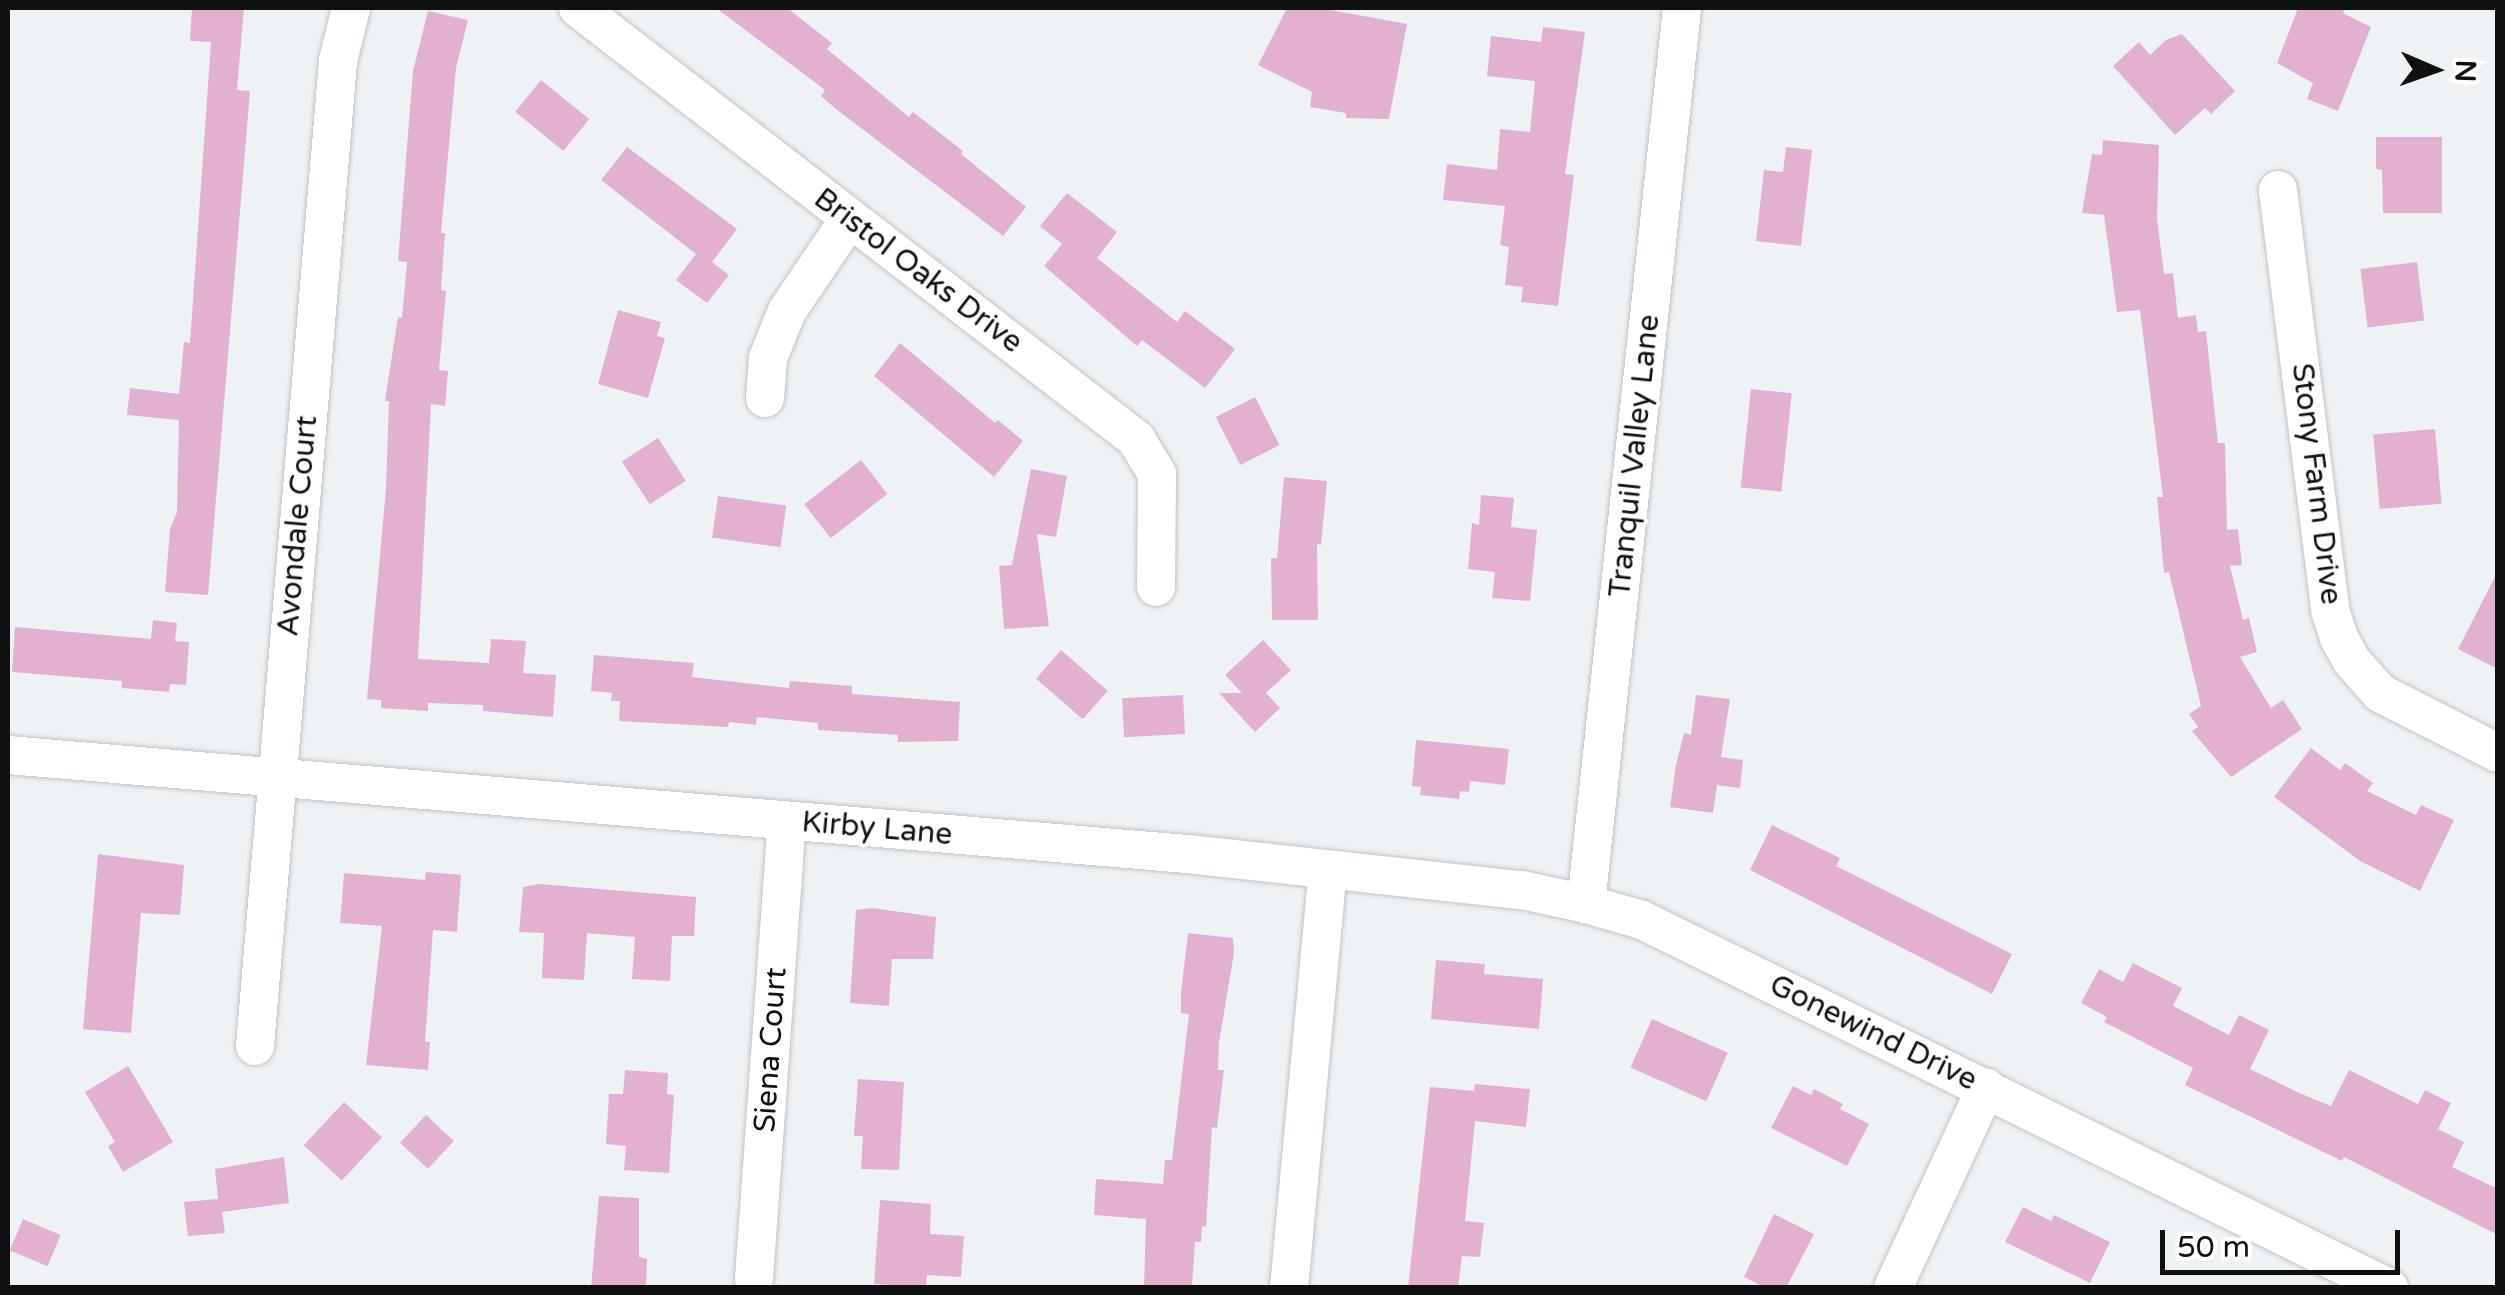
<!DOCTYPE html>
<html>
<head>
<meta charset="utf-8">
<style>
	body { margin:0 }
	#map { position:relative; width:2505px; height:1295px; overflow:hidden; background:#eff2f4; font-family:"Varela Round",sans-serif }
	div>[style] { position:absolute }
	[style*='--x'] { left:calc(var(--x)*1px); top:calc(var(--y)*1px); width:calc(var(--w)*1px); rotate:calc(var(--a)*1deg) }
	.building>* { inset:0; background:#e3b1cf; transform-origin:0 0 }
	.roads { filter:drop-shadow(0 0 2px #c1c3c5) drop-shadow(0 0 2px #c1c3c5) }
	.minor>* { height:38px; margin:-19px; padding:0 19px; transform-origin:19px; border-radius:19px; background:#fff }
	span { translate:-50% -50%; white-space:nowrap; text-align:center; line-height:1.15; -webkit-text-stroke:8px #fff; paint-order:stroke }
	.street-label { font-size:30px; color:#0f1010 }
	.frame { position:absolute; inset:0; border:10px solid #0f1010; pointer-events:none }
	.north { position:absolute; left:2385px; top:20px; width:100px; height:100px; -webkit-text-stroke:8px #fff; paint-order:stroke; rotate:92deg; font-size:28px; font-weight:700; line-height:40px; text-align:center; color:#0f1010 }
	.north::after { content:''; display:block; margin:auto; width:35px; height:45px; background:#0f1010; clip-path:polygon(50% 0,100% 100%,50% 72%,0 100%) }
	.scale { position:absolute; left:2160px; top:1230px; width:240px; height:45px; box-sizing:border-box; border:5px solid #0f1010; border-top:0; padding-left:12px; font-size:30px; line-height:35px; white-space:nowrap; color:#0f1010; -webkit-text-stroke:8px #fff; paint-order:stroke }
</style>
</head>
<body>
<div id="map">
	<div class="building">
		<i style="clip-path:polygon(192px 8px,244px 8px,237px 90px,250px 91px,208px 595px,165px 592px,170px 529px,177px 512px,179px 420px,127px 415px,130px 388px,179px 394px,184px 342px,190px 343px,211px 42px,190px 41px)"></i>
		<i style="clip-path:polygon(716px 8px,787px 8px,832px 43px,827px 49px,909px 117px,913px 112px,963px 151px,961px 154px,1026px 207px,1003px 236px,836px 109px,821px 96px,825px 90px)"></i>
		<i style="clip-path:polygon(1287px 8px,1320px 8px,1407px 24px,1389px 119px,1346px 118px,1346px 113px,1310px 107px,1312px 92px,1258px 65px)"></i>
		<i style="clip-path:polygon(2298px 8px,2345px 8px,2343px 13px,2371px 27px,2338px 111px,2307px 99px,2313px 83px,2277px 63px)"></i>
		<i style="clip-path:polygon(428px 11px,468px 20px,456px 68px,441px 233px,445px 233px,441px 290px,446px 291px,439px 370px,448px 371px,445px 406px,431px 404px,418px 659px,489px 663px,491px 639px,526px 641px,523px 673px,556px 675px,553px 717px,483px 711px,483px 705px,428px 703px,428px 711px,381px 708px,381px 700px,367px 699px,386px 489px,389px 401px,385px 401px,398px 317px,402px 318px,407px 262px,398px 261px,413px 71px)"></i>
		<i style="clip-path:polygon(1543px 27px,1585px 32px,1565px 174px,1574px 175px,1558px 306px,1521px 302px,1523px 287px,1505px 285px,1509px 247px,1500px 245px,1505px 206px,1443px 200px,1447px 164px,1497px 170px,1500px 129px,1530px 132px,1535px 81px,1487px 76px,1491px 36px,1541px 42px)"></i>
		<i style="clip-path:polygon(2182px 34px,2235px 91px,2211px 114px,2205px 108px,2175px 135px,2113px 66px,2139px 42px,2150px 55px,2166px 40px)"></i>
		<i style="left:541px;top:80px;width:62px;height:41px;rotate:39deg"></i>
		<i style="clip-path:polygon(2376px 137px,2442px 137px,2442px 213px,2383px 213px,2382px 170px,2376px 169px)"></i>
		<i style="clip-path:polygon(2103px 140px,2159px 145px,2157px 218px,2164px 274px,2173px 273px,2178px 318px,2196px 315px,2198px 332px,2206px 331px,2218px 443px,2225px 443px,2227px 530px,2238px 529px,2242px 565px,2230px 566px,2243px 620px,2249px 618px,2257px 652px,2240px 657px,2271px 708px,2283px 700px,2302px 729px,2231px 777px,2192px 731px,2198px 727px,2189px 714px,2201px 706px,2169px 572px,2164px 573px,2157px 497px,2163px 497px,2140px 310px,2117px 312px,2104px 215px,2082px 213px,2092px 154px,2102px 155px)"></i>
		<i style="clip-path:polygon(627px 147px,737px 229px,712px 262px,729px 275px,707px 303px,676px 280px,696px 254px,601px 180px)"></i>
		<i style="clip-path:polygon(1786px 147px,1812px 150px,1801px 246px,1756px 241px,1764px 170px,1783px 172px)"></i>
		<i style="clip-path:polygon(1067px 193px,1117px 232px,1097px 258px,1177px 322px,1185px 311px,1235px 349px,1205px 388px,1142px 340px,1137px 346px,1044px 266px,1062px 244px,1040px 226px)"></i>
		<i style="left:2417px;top:262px;width:59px;height:57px;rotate:83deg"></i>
		<i style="clip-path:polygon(618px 310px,661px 322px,657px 336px,665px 338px,648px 398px,598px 384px)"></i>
		<i style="clip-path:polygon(900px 343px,995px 423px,998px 420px,1023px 441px,994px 477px,874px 376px)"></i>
		<i style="left:1751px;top:389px;width:41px;height:99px;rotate:6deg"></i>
		<i style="left:1255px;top:397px;width:54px;height:44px;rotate:63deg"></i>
		<i style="left:2435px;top:429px;width:75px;height:62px;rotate:85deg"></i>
		<i style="left:658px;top:438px;width:51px;height:43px;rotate:57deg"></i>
		<i style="left:861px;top:460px;width:43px;height:72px;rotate:52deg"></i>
		<i style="clip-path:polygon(1031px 469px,1067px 476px,1056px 537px,1037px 534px,1049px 626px,1004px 629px,999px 566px,1012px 565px)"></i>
		<i style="clip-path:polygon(1284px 477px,1327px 481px,1321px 545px,1317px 544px,1318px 620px,1272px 620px,1271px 558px,1277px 558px)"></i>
		<i style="clip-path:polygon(1481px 495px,1514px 498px,1511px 527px,1537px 530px,1530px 601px,1492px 598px,1495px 572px,1468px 569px,1472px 523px,1479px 525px)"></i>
		<i style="left:718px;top:496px;width:69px;height:42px;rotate:8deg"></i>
		<i style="clip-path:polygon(2498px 571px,2498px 669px,2458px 649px)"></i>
		<i style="clip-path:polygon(153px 620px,177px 623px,175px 641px,189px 642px,186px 685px,170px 684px,169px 692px,122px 688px,122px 681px,12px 672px,15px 627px,151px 639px)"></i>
		<i style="clip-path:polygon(1263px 640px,1291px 670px,1266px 693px,1280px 708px,1255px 732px,1219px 693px,1242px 693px,1225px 675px)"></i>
		<i style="left:1061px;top:650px;width:62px;height:38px;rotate:41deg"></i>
		<i style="clip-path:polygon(594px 655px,694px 663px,692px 677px,789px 688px,790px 681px,852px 686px,852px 694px,960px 702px,958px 741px,898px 742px,898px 735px,818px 730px,818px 723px,757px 717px,756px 725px,729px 722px,728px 727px,619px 721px,620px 701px,611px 701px,612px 693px,591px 691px)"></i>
		<i style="left:1183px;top:695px;width:39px;height:61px;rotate:87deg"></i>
		<i style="clip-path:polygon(1696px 695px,1730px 699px,1721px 757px,1743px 760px,1740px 788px,1717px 785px,1713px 813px,1670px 807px,1676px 765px,1684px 733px,1691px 735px)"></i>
		<i style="clip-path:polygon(1416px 740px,1509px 749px,1505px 785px,1470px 781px,1469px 792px,1460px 791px,1459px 799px,1420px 795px,1421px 787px,1412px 786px)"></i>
		<i style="clip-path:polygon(2311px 748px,2340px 770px,2345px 763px,2373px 783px,2367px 791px,2416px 815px,2421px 805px,2454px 820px,2420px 891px,2360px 861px,2274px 797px)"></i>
		<i style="clip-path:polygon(1772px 825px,1840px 858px,1836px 866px,2012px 954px,1992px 994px,1750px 870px)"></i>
		<i style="clip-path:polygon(98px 854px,184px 865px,180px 915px,141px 913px,131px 1033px,83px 1029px)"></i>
		<i style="clip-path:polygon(426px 872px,461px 875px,457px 932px,433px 930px,425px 1042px,430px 1042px,428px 1070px,366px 1065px,382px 926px,340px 923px,344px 873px,425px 880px)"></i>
		<i style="clip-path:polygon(539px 884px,696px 897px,694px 936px,672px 936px,670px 981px,632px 979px,635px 937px,587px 933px,584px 980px,542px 978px,544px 933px,519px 932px,523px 887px)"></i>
		<i style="clip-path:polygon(872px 908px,936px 917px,933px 959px,892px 959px,889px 1006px,850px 1003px,856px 910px)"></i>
		<i style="clip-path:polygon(1188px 933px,1233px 938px,1234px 953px,1219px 1043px,1218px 1070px,1224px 1070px,1217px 1128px,1212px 1127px,1206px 1227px,1202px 1226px,1201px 1242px,1195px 1242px,1192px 1286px,1144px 1288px,1146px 1219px,1094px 1215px,1096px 1179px,1163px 1184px,1165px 1160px,1172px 1160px,1189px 1014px,1181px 1013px,1181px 993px)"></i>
		<i style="clip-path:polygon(1436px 960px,1485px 964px,1484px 974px,1543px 979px,1539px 1029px,1431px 1019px)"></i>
		<i style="clip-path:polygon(2133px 963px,2182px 988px,2173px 1006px,2229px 1035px,2239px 1015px,2269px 1030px,2250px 1069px,2297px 1092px,2331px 1106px,2349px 1070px,2418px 1104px,2425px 1090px,2451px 1103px,2438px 1129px,2464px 1142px,2452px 1167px,2498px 1189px,2498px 1235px,2344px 1157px,2342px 1161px,2185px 1085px,2193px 1068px,2104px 1022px,2107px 1017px,2081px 1003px,2099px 969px,2123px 982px)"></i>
		<i style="left:1652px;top:1019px;width:83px;height:53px;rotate:24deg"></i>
		<i style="clip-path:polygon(128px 1066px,173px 1142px,123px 1172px,108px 1146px,115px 1142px,85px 1092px)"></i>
		<i style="clip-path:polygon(625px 1070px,668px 1073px,667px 1094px,674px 1095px,669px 1173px,624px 1170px,626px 1146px,606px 1144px,609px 1094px,623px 1094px)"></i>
		<i style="clip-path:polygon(858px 1079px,904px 1082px,899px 1170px,861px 1169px,863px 1136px,854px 1136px)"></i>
		<i style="clip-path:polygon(1475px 1084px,1530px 1089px,1526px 1127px,1475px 1121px,1465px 1221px,1484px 1223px,1480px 1257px,1462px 1256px,1458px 1288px,1408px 1288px,1430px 1087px,1474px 1091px)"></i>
		<i style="clip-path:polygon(1793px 1086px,1811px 1095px,1814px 1089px,1843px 1104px,1840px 1109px,1869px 1124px,1847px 1166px,1771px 1128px)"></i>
		<i style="left:344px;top:1102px;width:52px;height:59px;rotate:43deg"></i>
		<i style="left:426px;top:1115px;width:38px;height:38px;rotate:43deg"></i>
		<i style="clip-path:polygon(284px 1157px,289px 1203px,222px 1212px,225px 1233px,188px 1236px,184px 1202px,218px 1199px,215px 1169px)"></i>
		<i style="clip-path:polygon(599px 1196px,639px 1198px,639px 1257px,647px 1259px,646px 1286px,591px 1288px)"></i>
		<i style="clip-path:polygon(880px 1200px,931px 1204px,930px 1234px,964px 1236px,961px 1277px,927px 1275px,926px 1287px,874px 1284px)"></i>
		<i style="clip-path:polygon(2023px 1207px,2051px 1221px,2054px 1215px,2110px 1242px,2090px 1283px,2005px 1242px)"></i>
		<i style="clip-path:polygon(1774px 1214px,1814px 1234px,1786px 1288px,1766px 1288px,1744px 1277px)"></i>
		<i style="left:23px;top:1219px;width:41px;height:34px;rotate:23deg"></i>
	</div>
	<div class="roads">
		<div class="minor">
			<i style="--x:578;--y:8;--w:705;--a:37.68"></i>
			<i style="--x:1136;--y:439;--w:41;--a:59"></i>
			<i style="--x:1157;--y:474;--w:113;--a:90.5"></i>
			<i style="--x:2278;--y:190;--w:423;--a:82.9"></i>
			<i style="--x:2330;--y:610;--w:29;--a:72"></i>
			<i style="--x:2339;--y:638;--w:25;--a:61"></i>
			<i style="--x:2351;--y:660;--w:44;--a:48.7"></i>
			<i style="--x:2380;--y:693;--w:132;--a:27"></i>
			<i style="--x:765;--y:398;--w:40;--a:-85.7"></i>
			<i style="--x:768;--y:358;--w:51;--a:-68"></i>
			<i style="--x:787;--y:311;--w:112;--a:-55.9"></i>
			<i style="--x:8;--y:755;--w:1184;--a:4.8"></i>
			<i style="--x:1188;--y:854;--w:336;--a:6.2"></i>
			<i style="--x:1522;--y:890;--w:66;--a:12.3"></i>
			<i style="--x:1586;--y:904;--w:58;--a:15.9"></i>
			<i style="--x:1642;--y:920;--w:833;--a:26.23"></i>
			<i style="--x:1586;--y:904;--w:901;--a:-83.88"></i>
			<i style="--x:255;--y:1046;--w:988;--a:-85.18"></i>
			<i style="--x:338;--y:61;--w:55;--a:-76.2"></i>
			<i style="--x:754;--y:1279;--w:459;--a:-85.9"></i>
			<i style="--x:1289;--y:1288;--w:420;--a:-84.7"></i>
			<i style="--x:1893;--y:1288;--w:221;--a:-65.1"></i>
		</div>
	</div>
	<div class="street-label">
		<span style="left:918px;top:271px;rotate:37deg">Bristol Oaks Drive</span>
		<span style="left:1635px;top:456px;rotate:-84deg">Tranquil Valley Lane</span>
		<span style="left:2316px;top:484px;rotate:83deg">Stony Farm Drive</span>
		<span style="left:298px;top:526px;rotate:-85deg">Avondale Court</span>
		<span style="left:877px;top:829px;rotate:5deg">Kirby Lane</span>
		<span style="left:1873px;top:1033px;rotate:26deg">Gonewind Drive</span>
		<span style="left:771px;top:1050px;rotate:-86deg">Siena Court</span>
	</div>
	<div class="frame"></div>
	<div class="north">N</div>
	<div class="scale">50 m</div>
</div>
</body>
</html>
